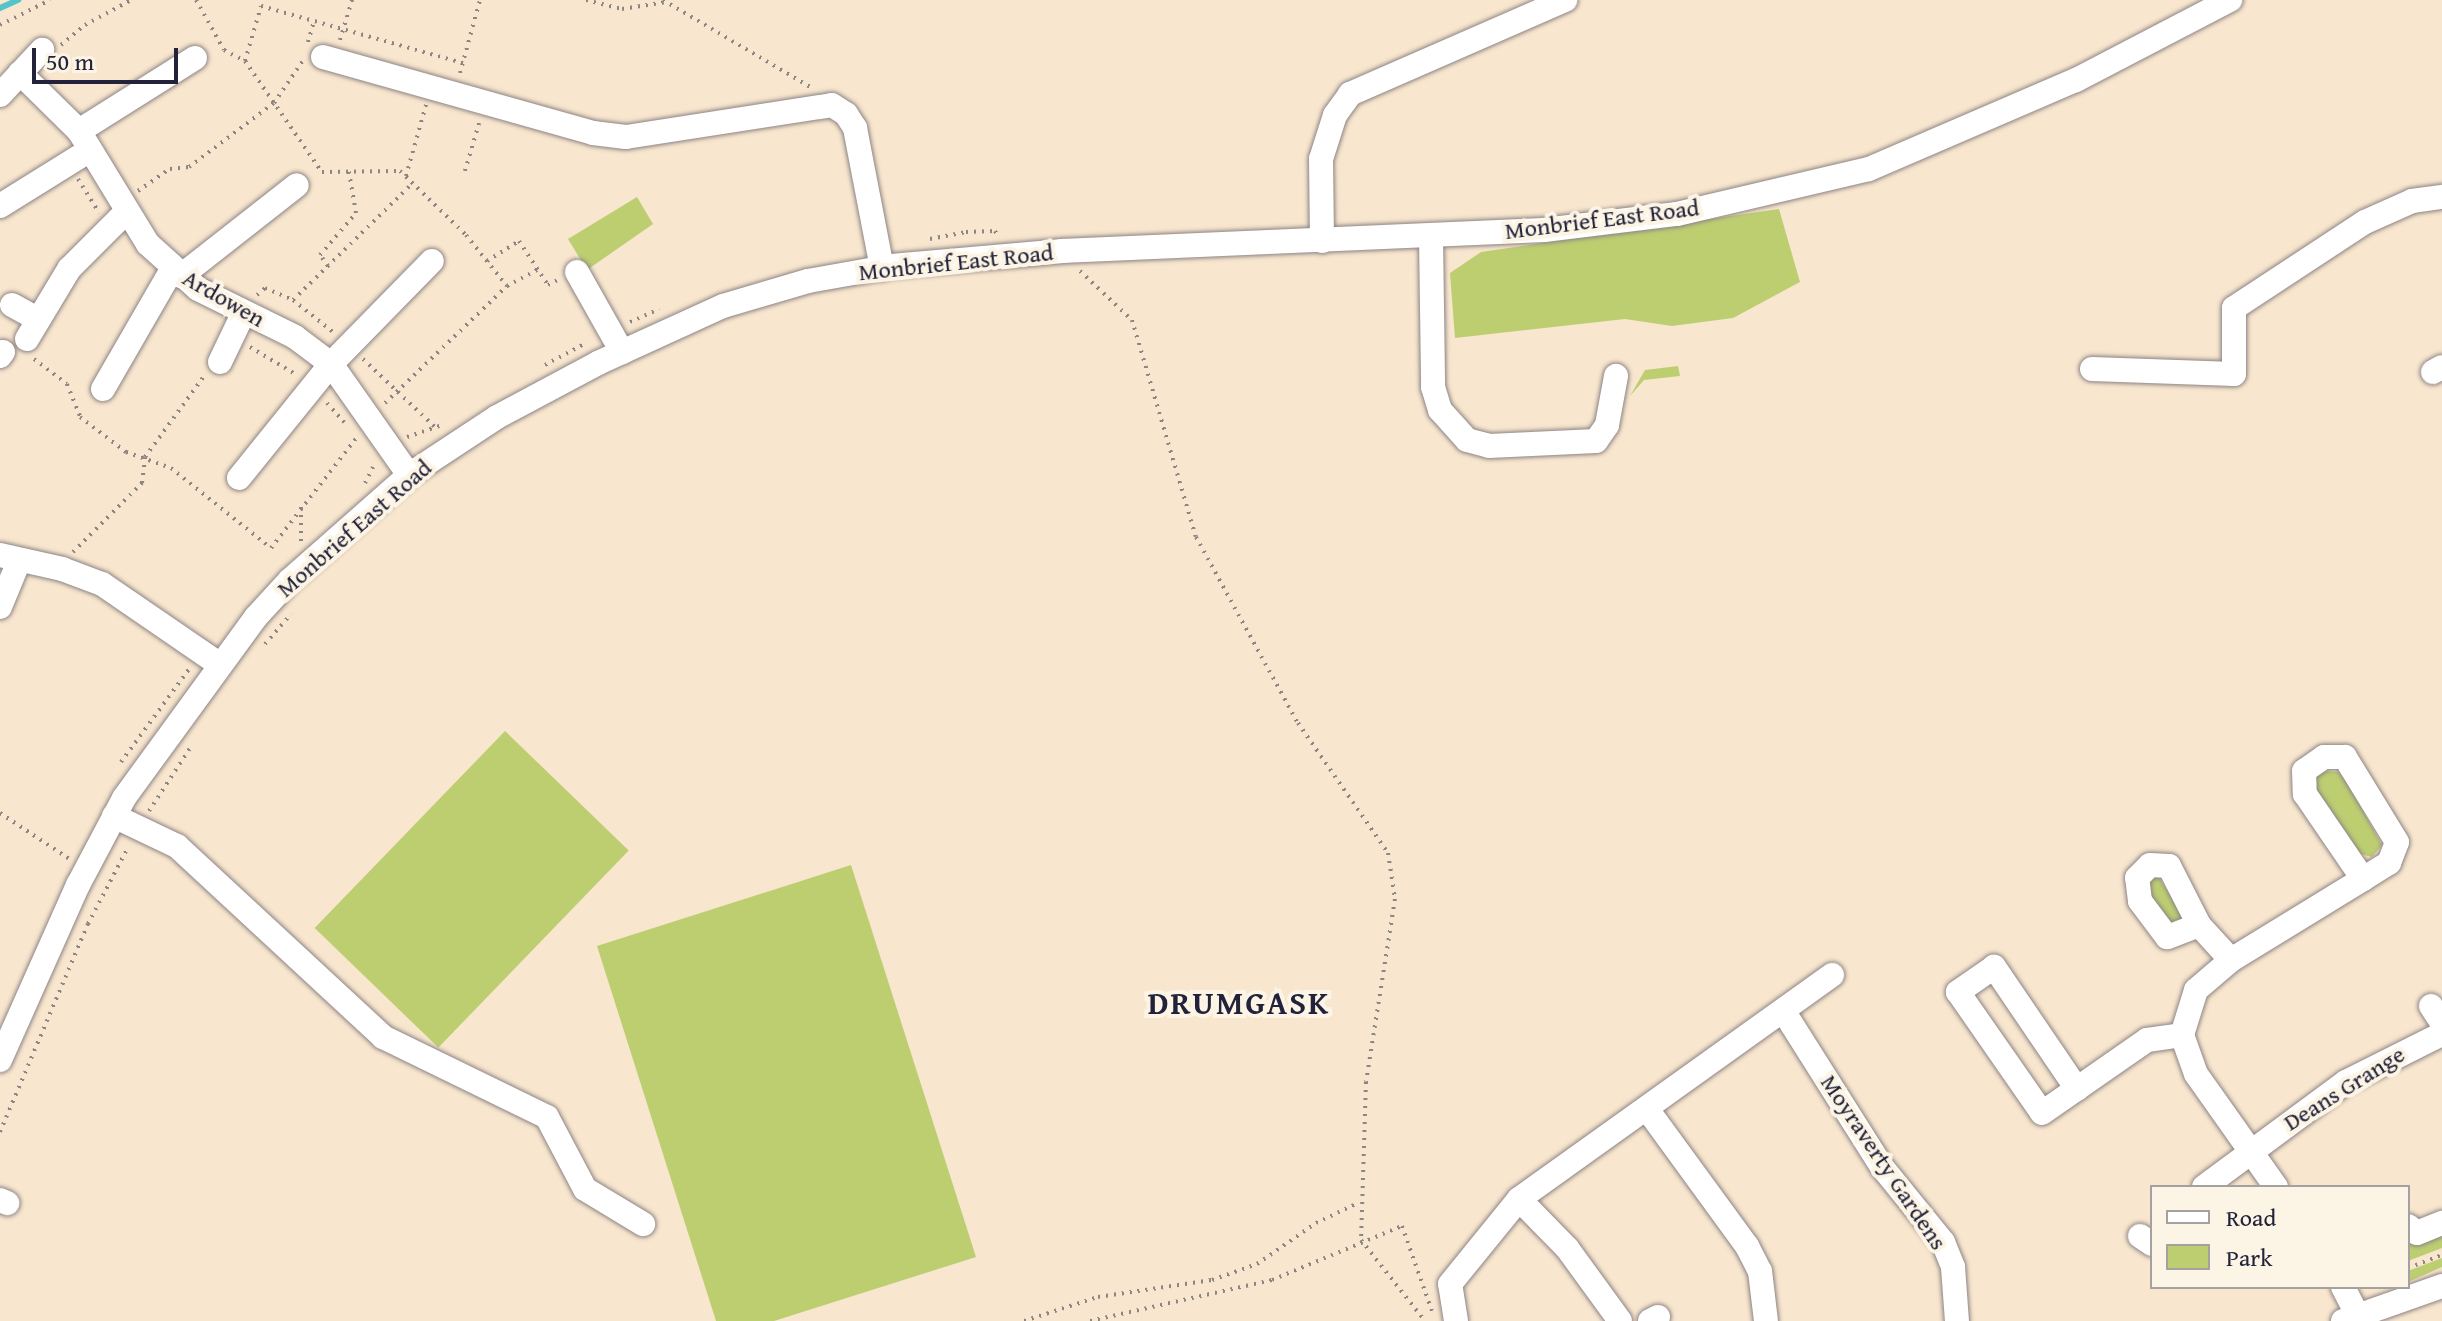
<!DOCTYPE html>
<html>
<head>
<meta charset="utf-8">
<style>
	body { margin:0 }
	#map { position:relative; width:2442px; height:1321px; overflow:hidden; background:#f8e6ce; font-family:"Gentium Book Plus",serif }
	div>[style] { position:absolute }
	[style*='--x'] { left:calc(var(--x)*1px); top:calc(var(--y)*1px); width:calc(var(--w)*1px); rotate:calc(var(--a)*1deg) }
	.green>* { inset:0; background:#bdce71; transform-origin:0 0 }
	.stream>* { height:6px; margin:-3px; padding:0 3px; transform-origin:3px; border-radius:3px; background:#55c3ca }
	.path>* { height:4px; margin-top:-2px; transform-origin:0; background:repeating-linear-gradient(90deg,#8d8484 0 2px,transparent 0 8px) }
	.roads { filter:drop-shadow(0 0 2px #8d8484) drop-shadow(0 0 2px #8d8484) }
	.minor>* { height:24px; margin:-12px; padding:0 12px; transform-origin:12px; border-radius:12px; background:#fff }
	span { translate:-50% -50%; white-space:nowrap; text-align:center; line-height:1.15; -webkit-text-stroke:8px #fcf5e5; paint-order:stroke }
	.street-label { font-size:24px; color:#22223b }
	.district-label { font-size:32px; color:#22223b; font-weight:700; letter-spacing:2px }
	.legend { position:absolute; left:2150px; top:1185px; width:260px; height:104px; box-sizing:border-box; background:#fcf5e5; border:2px solid #a5a1a1; margin:0; padding:10px 14px; list-style:none; font-size:24px; color:#22223b }
	.legend li { display:flex; align-items:center; gap:16px; height:40px }
	.legend b { width:40px; border:2px solid #a5a1a1 }
	.scale { position:absolute; left:32px; top:48px; width:146px; height:36px; box-sizing:border-box; border:4px solid #22223b; border-top:0; padding-left:10px; font-size:24px; line-height:28px; white-space:nowrap; color:#22223b; -webkit-text-stroke:6px #fcf5e5; paint-order:stroke }
</style>
</head>
<body>
<div id="map">
	<div class="green">
		<i style="clip-path:polygon(637px 197px,653px 224px,587px 270px,568px 239px)"></i>
		<i style="clip-path:polygon(1779px 209px,1800px 282px,1733px 318px,1672px 326px,1625px 319px,1455px 338px,1450px 273px,1481px 252px)"></i>
		<i style="clip-path:polygon(1678px 366px,1680px 376px,1644px 380px,1630px 396px,1645px 370px)"></i>
		<i style="left:505px;top:731px;width:172px;height:274px;rotate:44deg"></i>
		<i style="clip-path:polygon(2326px 771px,2338px 772px,2347px 782px,2382px 845px,2372px 857px,2360px 854px,2312px 789px,2315px 776px)"></i>
		<i style="clip-path:polygon(851px 865px,976px 1257px,774px 1321px,716px 1321px,597px 946px)"></i>
		<i style="clip-path:polygon(2158px 876px,2183px 916px,2178px 922px,2167px 922px,2146px 893px,2149px 877px)"></i>
		<i style="clip-path:polygon(2442px 1234px,2442px 1248px,2408px 1261px,2408px 1242px)"></i>
		<i style="clip-path:polygon(2442px 1258px,2442px 1267px,2408px 1282px,2408px 1271px)"></i>
	</div>
	<div class="stream">
		<i style="--x:0;--y:8;--w:20;--a:-24"></i>
	</div>
	<div class="path">
		<i style="--x:196;--y:0;--w:57;--a:60.8"></i>
		<i style="--x:224;--y:50;--w:24;--a:28"></i>
		<i style="--x:245;--y:61;--w:135;--a:55.3"></i>
		<i style="--x:322;--y:172;--w:78;--a:-0.7"></i>
		<i style="--x:400;--y:171;--w:92;--a:44.1"></i>
		<i style="--x:466;--y:235;--w:65;--a:51.2"></i>
		<i style="--x:586;--y:0;--w:37;--a:14"></i>
		<i style="--x:622;--y:9;--w:45;--a:-9"></i>
		<i style="--x:663;--y:0;--w:173;--a:30.6"></i>
		<i style="--x:0;--y:25;--w:56;--a:-26.6"></i>
		<i style="--x:340;--y:40;--w:42;--a:-73.3"></i>
		<i style="--x:308;--y:42;--w:22;--a:-74"></i>
		<i style="--x:61;--y:45;--w:31;--a:-40"></i>
		<i style="--x:85;--y:25;--w:52;--a:-28.5"></i>
		<i style="--x:245;--y:61;--w:57;--a:-73.8"></i>
		<i style="--x:261;--y:6;--w:210;--a:15.8"></i>
		<i style="--x:460;--y:73;--w:76;--a:-74.7"></i>
		<i style="--x:465;--y:171;--w:50;--a:-73.7"></i>
		<i style="--x:406;--y:176;--w:74;--a:-74.3"></i>
		<i style="--x:78;--y:179;--w:40;--a:58"></i>
		<i style="--x:138;--y:191;--w:39;--a:-35"></i>
		<i style="--x:170;--y:169;--w:19;--a:-6"></i>
		<i style="--x:189;--y:167;--w:106;--a:-37"></i>
		<i style="--x:274;--y:103;--w:50;--a:-55.7"></i>
		<i style="--x:930;--y:239;--w:37;--a:-11"></i>
		<i style="--x:966;--y:232;--w:29;--a:-2"></i>
		<i style="--x:995;--y:231;--w:6;--a:59"></i>
		<i style="--x:487;--y:261;--w:38;--a:-32"></i>
		<i style="--x:519;--y:241;--w:53;--a:56.6"></i>
		<i style="--x:548;--y:285;--w:11;--a:-27"></i>
		<i style="--x:328;--y:266;--w:14;--a:-126"></i>
		<i style="--x:320;--y:255;--w:55;--a:-49.4"></i>
		<i style="--x:356;--y:213;--w:42;--a:-99.7"></i>
		<i style="--x:1080;--y:271;--w:71;--a:43.3"></i>
		<i style="--x:1132;--y:320;--w:226;--a:73.6"></i>
		<i style="--x:1196;--y:537;--w:212;--a:61.3"></i>
		<i style="--x:1298;--y:723;--w:158;--a:55.3"></i>
		<i style="--x:1388;--y:853;--w:47;--a:81.3"></i>
		<i style="--x:1395;--y:899;--w:185;--a:99"></i>
		<i style="--x:1366;--y:1082;--w:158;--a:91.8"></i>
		<i style="--x:1361;--y:1240;--w:103;--a:51.7"></i>
		<i style="--x:257;--y:295;--w:11;--a:-41"></i>
		<i style="--x:265;--y:288;--w:30;--a:23"></i>
		<i style="--x:293;--y:300;--w:51;--a:38.7"></i>
		<i style="--x:293;--y:300;--w:168;--a:-44.3"></i>
		<i style="--x:630;--y:322;--w:32;--a:-24"></i>
		<i style="--x:250;--y:347;--w:55;--a:30.8"></i>
		<i style="--x:34;--y:359;--w:41;--a:37.1"></i>
		<i style="--x:67;--y:384;--w:35;--a:68"></i>
		<i style="--x:80;--y:417;--w:58;--a:37.3"></i>
		<i style="--x:126;--y:452;--w:48;--a:19.6"></i>
		<i style="--x:171;--y:468;--w:128;--a:38.7"></i>
		<i style="--x:271;--y:548;--w:140;--a:-52.2"></i>
		<i style="--x:363;--y:359;--w:99;--a:43.4"></i>
		<i style="--x:545;--y:365;--w:47;--a:-28.2"></i>
		<i style="--x:327;--y:403;--w:27;--a:48"></i>
		<i style="--x:385;--y:403;--w:169;--a:-43.8"></i>
		<i style="--x:507;--y:286;--w:36;--a:-28"></i>
		<i style="--x:407;--y:437;--w:39;--a:-19"></i>
		<i style="--x:365;--y:483;--w:22;--a:-63"></i>
		<i style="--x:301;--y:507;--w:34;--a:90"></i>
		<i style="--x:73;--y:552;--w:98;--a:-45"></i>
		<i style="--x:142;--y:483;--w:26;--a:-83"></i>
		<i style="--x:145;--y:457;--w:100;--a:-53.9"></i>
		<i style="--x:265;--y:644;--w:40;--a:-49"></i>
		<i style="--x:121;--y:762;--w:115;--a:-53.8"></i>
		<i style="--x:149;--y:811;--w:79;--a:-56.9"></i>
		<i style="--x:0;--y:813;--w:82;--a:33.5"></i>
		<i style="--x:0;--y:1132;--w:226;--a:-67.1"></i>
		<i style="--x:88;--y:924;--w:87;--a:-62.5"></i>
		<i style="--x:2408;--y:1268;--w:36;--a:-21"></i>
		<i style="--x:1024;--y:1321;--w:78;--a:-18"></i>
		<i style="--x:1098;--y:1297;--w:115;--a:-8.5"></i>
		<i style="--x:1212;--y:1280;--w:48;--a:-19.6"></i>
		<i style="--x:1257;--y:1264;--w:72;--a:-34.8"></i>
		<i style="--x:1316;--y:1223;--w:47;--a:-25.5"></i>
		<i style="--x:1090;--y:1321;--w:187;--a:-12.7"></i>
		<i style="--x:1272;--y:1280;--w:141;--a:-22.6"></i>
		<i style="--x:1402;--y:1226;--w:90;--a:70.6"></i>
	</div>
	<div class="roads">
		<div class="minor">
			<i style="--x:323;--y:57;--w:280;--a:15.7"></i>
			<i style="--x:593;--y:133;--w:33;--a:7"></i>
			<i style="--x:626;--y:137;--w:208;--a:-8.8"></i>
			<i style="--x:832;--y:105;--w:17;--a:33"></i>
			<i style="--x:846;--y:114;--w:17;--a:57"></i>
			<i style="--x:855;--y:128;--w:143;--a:79.1"></i>
			<i style="--x:20;--y:73;--w:83;--a:44.5"></i>
			<i style="--x:79;--y:131;--w:132;--a:58.6"></i>
			<i style="--x:148;--y:244;--w:67;--a:42"></i>
			<i style="--x:198;--y:289;--w:108;--a:26.3"></i>
			<i style="--x:295;--y:337;--w:45;--a:36.9"></i>
			<i style="--x:331;--y:364;--w:136;--a:54.9"></i>
			<i style="--x:0;--y:95;--w:62;--a:-47"></i>
			<i style="--x:79;--y:131;--w:137;--a:-32.2"></i>
			<i style="--x:0;--y:206;--w:106;--a:-31.9"></i>
			<i style="--x:1431;--y:236;--w:151;--a:89.2"></i>
			<i style="--x:1433;--y:387;--w:24;--a:73"></i>
			<i style="--x:1440;--y:410;--w:40;--a:48"></i>
			<i style="--x:1467;--y:440;--w:23;--a:15"></i>
			<i style="--x:1489;--y:446;--w:107;--a:-2.7"></i>
			<i style="--x:1596;--y:441;--w:19;--a:-55"></i>
			<i style="--x:1607;--y:425;--w:50;--a:-79.6"></i>
			<i style="--x:1322;--y:241;--w:82;--a:-90.7"></i>
			<i style="--x:1321;--y:159;--w:46;--a:-72.3"></i>
			<i style="--x:1335;--y:115;--w:26;--a:-54"></i>
			<i style="--x:1350;--y:94;--w:235;--a:-23.6"></i>
			<i style="--x:577;--y:272;--w:92;--a:60.6"></i>
			<i style="--x:181;--y:276;--w:147;--a:-38.1"></i>
			<i style="--x:12;--y:305;--w:29;--a:29"></i>
			<i style="--x:27;--y:339;--w:82;--a:-59"></i>
			<i style="--x:69;--y:269;--w:81;--a:-45"></i>
			<i style="--x:0;--y:356;--w:5;--a:-53"></i>
			<i style="--x:220;--y:362;--w:53;--a:-64.4"></i>
			<i style="--x:2092;--y:369;--w:142;--a:2"></i>
			<i style="--x:2234;--y:374;--w:66;--a:-90"></i>
			<i style="--x:2234;--y:308;--w:157;--a:-33.3"></i>
			<i style="--x:2365;--y:222;--w:51;--a:-24.1"></i>
			<i style="--x:2412;--y:201;--w:30;--a:-8"></i>
			<i style="--x:2433;--y:372;--w:10;--a:-29"></i>
			<i style="--x:103;--y:389;--w:140;--a:-60"></i>
			<i style="--x:239;--y:478;--w:146;--a:-51.1"></i>
			<i style="--x:331;--y:364;--w:144;--a:-45.6"></i>
			<i style="--x:0;--y:555;--w:64;--a:12.7"></i>
			<i style="--x:62;--y:569;--w:43;--a:20.6"></i>
			<i style="--x:102;--y:584;--w:142;--a:34.4"></i>
			<i style="--x:0;--y:607;--w:50;--a:-67.6"></i>
			<i style="--x:114;--y:816;--w:70;--a:25.5"></i>
			<i style="--x:177;--y:846;--w:281;--a:42.8"></i>
			<i style="--x:383;--y:1037;--w:182;--a:26"></i>
			<i style="--x:547;--y:1117;--w:81;--a:62.2"></i>
			<i style="--x:585;--y:1189;--w:68;--a:31.1"></i>
			<i style="--x:2199;--y:925;--w:34;--a:159"></i>
			<i style="--x:2167;--y:937;--w:45;--a:-126.9"></i>
			<i style="--x:2140;--y:901;--w:23;--a:-97"></i>
			<i style="--x:2137;--y:878;--w:18;--a:-45"></i>
			<i style="--x:2150;--y:865;--w:19;--a:3"></i>
			<i style="--x:2169;--y:866;--w:66;--a:63"></i>
			<i style="--x:2199;--y:925;--w:47;--a:47.6"></i>
			<i style="--x:2431;--y:1006;--w:20;--a:57"></i>
			<i style="--x:1784;--y:1012;--w:183;--a:57.7"></i>
			<i style="--x:1882;--y:1167;--w:97;--a:50.9"></i>
			<i style="--x:1943;--y:1242;--w:27;--a:68"></i>
			<i style="--x:1953;--y:1267;--w:54;--a:85.8"></i>
			<i style="--x:0;--y:1060;--w:192;--a:-66"></i>
			<i style="--x:78;--y:885;--w:98;--a:-62.1"></i>
			<i style="--x:124;--y:798;--w:224;--a:-53.9"></i>
			<i style="--x:256;--y:617;--w:50;--a:-47.4"></i>
			<i style="--x:290;--y:580;--w:159;--a:-41.4"></i>
			<i style="--x:409;--y:475;--w:105;--a:-33.4"></i>
			<i style="--x:497;--y:417;--w:115;--a:-28.1"></i>
			<i style="--x:598;--y:363;--w:137;--a:-24.5"></i>
			<i style="--x:723;--y:306;--w:89;--a:-16.4"></i>
			<i style="--x:808;--y:281;--w:85;--a:-10.1"></i>
			<i style="--x:892;--y:266;--w:171;--a:-5"></i>
			<i style="--x:1062;--y:251;--w:482;--a:-2.5"></i>
			<i style="--x:1544;--y:230;--w:134;--a:-6.9"></i>
			<i style="--x:1677;--y:214;--w:197;--a:-13.2"></i>
			<i style="--x:1869;--y:169;--w:225;--a:-23.3"></i>
			<i style="--x:2076;--y:80;--w:174;--a:-27.5"></i>
			<i style="--x:2077;--y:1089;--w:148;--a:-124.2"></i>
			<i style="--x:1994;--y:967;--w:44;--a:145.2"></i>
			<i style="--x:1958;--y:992;--w:147;--a:55.2"></i>
			<i style="--x:2042;--y:1113;--w:128;--a:-34.8"></i>
			<i style="--x:2147;--y:1040;--w:35;--a:-8"></i>
			<i style="--x:1647;--y:1109;--w:170;--a:53.9"></i>
			<i style="--x:1747;--y:1246;--w:28;--a:63"></i>
			<i style="--x:1760;--y:1271;--w:50;--a:83.2"></i>
			<i style="--x:2204;--y:1187;--w:177;--a:-36.5"></i>
			<i style="--x:2346;--y:1082;--w:107;--a:-26.6"></i>
			<i style="--x:2276;--y:1187;--w:138;--a:-125.3"></i>
			<i style="--x:2196;--y:1074;--w:41;--a:-109.7"></i>
			<i style="--x:2182;--y:1035;--w:47;--a:-72.7"></i>
			<i style="--x:2196;--y:990;--w:46;--a:-40.6"></i>
			<i style="--x:2231;--y:960;--w:155;--a:-31.5"></i>
			<i style="--x:2363;--y:879;--w:31;--a:-32"></i>
			<i style="--x:2389;--y:863;--w:22;--a:-69"></i>
			<i style="--x:2397;--y:842;--w:100;--a:-121.5"></i>
			<i style="--x:2345;--y:757;--w:21;--a:180"></i>
			<i style="--x:2324;--y:757;--w:24;--a:145"></i>
			<i style="--x:2304;--y:771;--w:23;--a:88"></i>
			<i style="--x:2305;--y:794;--w:103;--a:55.7"></i>
			<i style="--x:1519;--y:1199;--w:69;--a:45.6"></i>
			<i style="--x:1567;--y:1248;--w:90;--a:54"></i>
			<i style="--x:0;--y:1200;--w:8;--a:23"></i>
			<i style="--x:2408;--y:1226;--w:11;--a:38"></i>
			<i style="--x:2417;--y:1233;--w:27;--a:-22"></i>
			<i style="--x:2140;--y:1236;--w:14;--a:34"></i>
			<i style="--x:2343;--y:1287;--w:33;--a:63"></i>
			<i style="--x:1456;--y:1321;--w:37;--a:-99"></i>
			<i style="--x:1450;--y:1284;--w:109;--a:-50.9"></i>
			<i style="--x:1519;--y:1199;--w:385;--a:-35.6"></i>
			<i style="--x:1650;--y:1321;--w:9;--a:-27"></i>
			<i style="--x:2343;--y:1321;--w:105;--a:-19.5"></i>
		</div>
	</div>
	<div class="street-label">
		<span style="left:1602px;top:219px;rotate:-7deg">Monbrief East Road</span>
		<span style="left:956px;top:262px;rotate:-6deg">Monbrief East Road</span>
		<span style="left:224px;top:298px;rotate:30deg">Ardowen</span>
		<span style="left:354px;top:528px;rotate:-41deg">Monbrief East Road</span>
		<span style="left:2344px;top:1088px;rotate:-32deg">Deans Grange</span>
		<span style="left:1884px;top:1162px;rotate:56deg">Moyraverty Gardens</span>
	</div>
	<div class="district-label">
		<span style="left:1239px;top:1003px">DRUMGASK</span>
	</div>
	<ul class="legend">
	<li><b style="height:10px;background:#fff"></b>Road</li>
	<li><b style="height:22px;background:#bdce71"></b>Park</li>
	</ul>
	<div class="scale">50 m</div>
</div>
</body>
</html>
